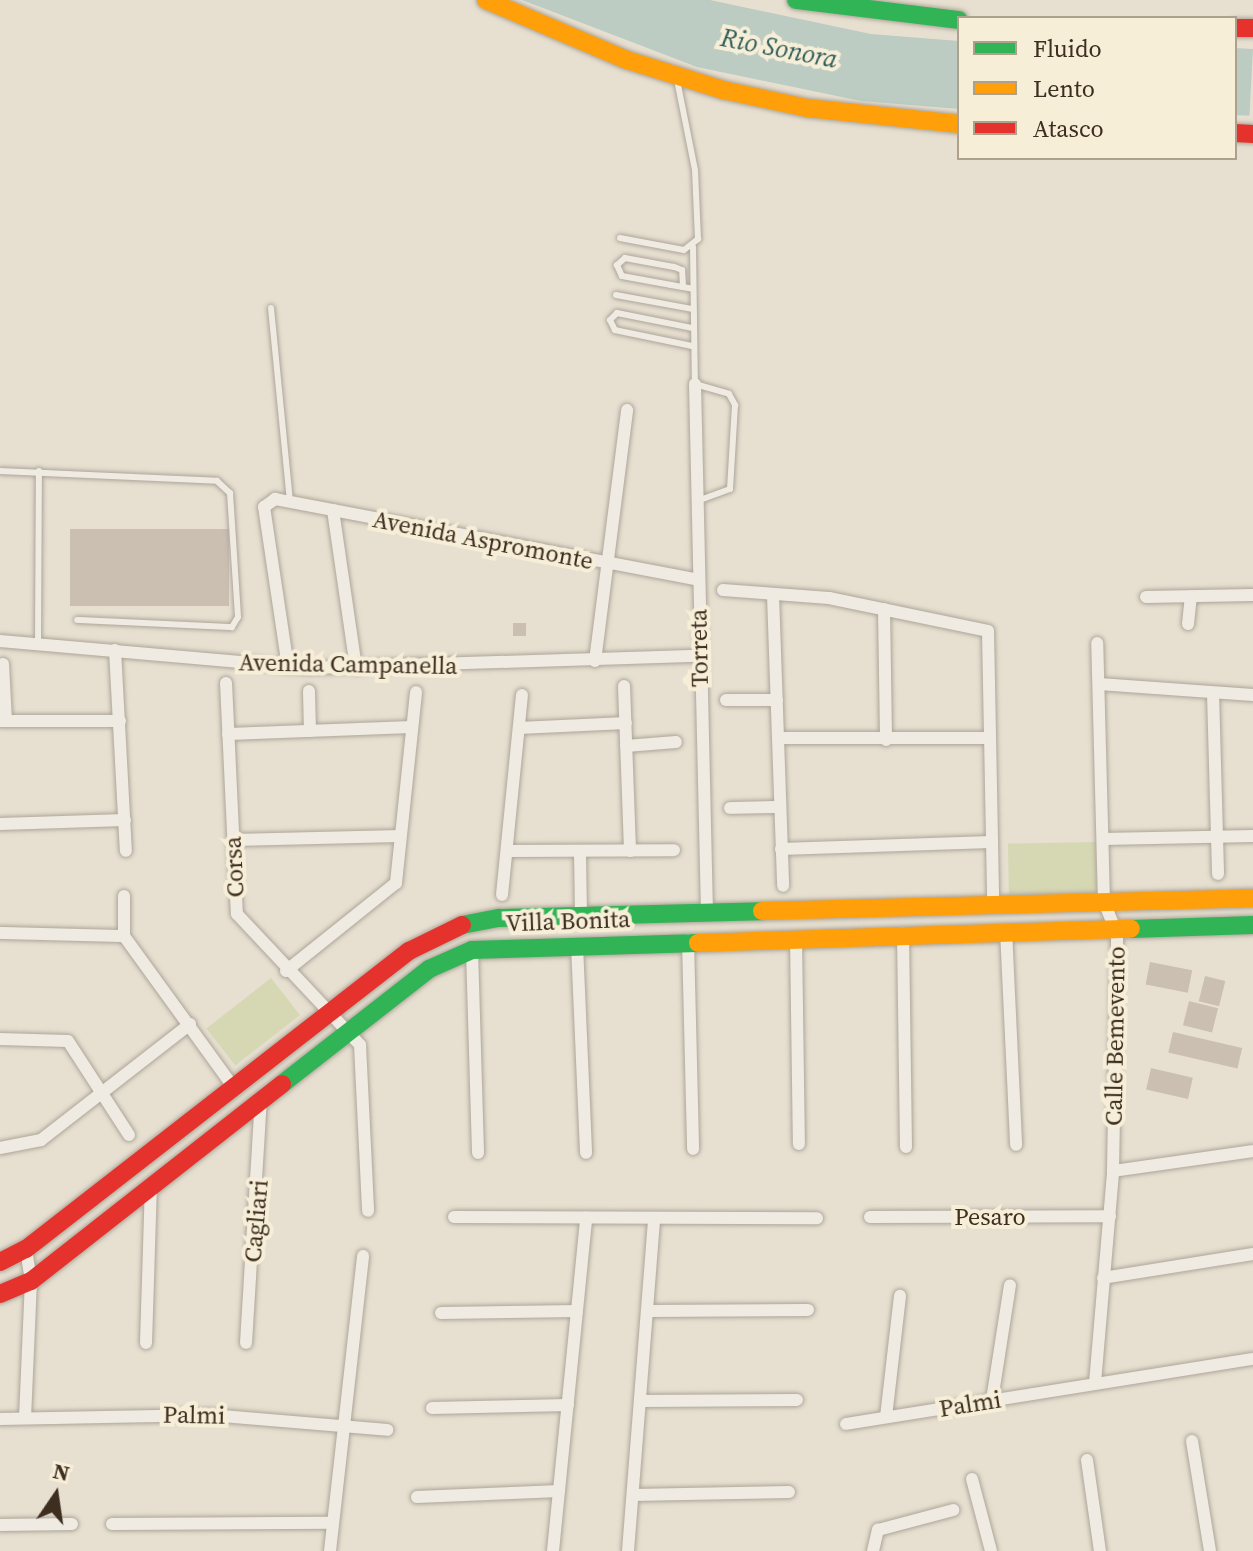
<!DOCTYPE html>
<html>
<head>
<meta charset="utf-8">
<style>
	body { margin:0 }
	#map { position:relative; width:1253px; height:1551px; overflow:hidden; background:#e7e0d1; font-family:"Source Serif 4",serif }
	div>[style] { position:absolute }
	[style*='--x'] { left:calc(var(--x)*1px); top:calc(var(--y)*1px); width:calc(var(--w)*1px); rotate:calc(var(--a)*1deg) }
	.green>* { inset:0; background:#d6d7b3; transform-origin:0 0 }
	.water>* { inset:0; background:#bcccc2; transform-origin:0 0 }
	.building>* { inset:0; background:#cbbfb2; transform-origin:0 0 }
	.roads { filter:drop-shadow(0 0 2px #ada599) drop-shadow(0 0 2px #ada599) }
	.lane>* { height:6px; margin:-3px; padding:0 3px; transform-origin:3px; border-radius:3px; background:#efebe3 }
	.street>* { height:12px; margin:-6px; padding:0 6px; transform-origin:6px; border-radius:6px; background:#efebe3 }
	.fast>* { height:18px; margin:-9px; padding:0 9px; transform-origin:9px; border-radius:9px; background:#30b455 }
	.slow>* { height:18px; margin:-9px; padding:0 9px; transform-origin:9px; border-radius:9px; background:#ff9f0a }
	.jam>* { height:18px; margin:-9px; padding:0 9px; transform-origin:9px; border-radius:9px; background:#e5322d }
	span { translate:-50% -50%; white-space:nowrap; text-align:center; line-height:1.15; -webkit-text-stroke:8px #f7eed8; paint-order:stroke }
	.street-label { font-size:24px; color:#3d2e20 }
	.water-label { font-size:26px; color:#2f5d5a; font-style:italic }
	.legend { position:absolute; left:957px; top:16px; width:280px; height:144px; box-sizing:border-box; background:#f7eed8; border:2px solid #ada18e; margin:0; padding:10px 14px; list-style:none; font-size:24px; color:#3d2e20 }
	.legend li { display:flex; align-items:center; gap:16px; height:40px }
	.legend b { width:40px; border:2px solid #ada18e }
	.north { position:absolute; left:16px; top:1455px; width:80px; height:80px; -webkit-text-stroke:6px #f7eed8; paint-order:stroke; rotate:13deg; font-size:22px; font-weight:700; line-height:32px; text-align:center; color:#3d2e20 }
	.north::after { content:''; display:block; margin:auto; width:28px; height:36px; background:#3d2e20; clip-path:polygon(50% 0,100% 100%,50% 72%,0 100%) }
</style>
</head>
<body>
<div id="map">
	<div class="green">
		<i style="left:1096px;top:842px;width:52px;height:88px;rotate:89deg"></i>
		<i style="left:271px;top:978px;width:47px;height:82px;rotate:52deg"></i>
	</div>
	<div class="water">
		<i style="clip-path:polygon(522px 0,710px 0,871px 34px,959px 41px,959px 109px,861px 101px,697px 67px)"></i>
		<i style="left:1235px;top:48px;width:18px;height:67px;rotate:3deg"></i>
	</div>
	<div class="building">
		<i style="left:70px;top:529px;width:159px;height:77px"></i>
		<i style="left:513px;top:623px;width:13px;height:13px"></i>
		<i style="left:1150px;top:962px;width:43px;height:23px;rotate:11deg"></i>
		<i style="left:1205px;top:976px;width:21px;height:26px;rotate:14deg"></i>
		<i style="left:1189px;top:1001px;width:30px;height:25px;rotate:14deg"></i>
		<i style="left:1173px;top:1032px;width:71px;height:21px;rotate:13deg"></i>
		<i style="left:1151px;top:1068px;width:43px;height:22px;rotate:13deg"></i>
	</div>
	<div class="roads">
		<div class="lane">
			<i style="--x:620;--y:238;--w:65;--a:10.6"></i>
			<i style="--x:684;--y:250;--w:18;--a:-38"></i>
			<i style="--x:698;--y:239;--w:69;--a:-92.5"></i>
			<i style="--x:695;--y:170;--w:92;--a:-101.3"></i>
			<i style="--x:693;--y:247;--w:137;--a:89.2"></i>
			<i style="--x:695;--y:384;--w:35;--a:16"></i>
			<i style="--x:729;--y:394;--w:13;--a:61"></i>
			<i style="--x:735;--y:405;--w:84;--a:93.4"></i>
			<i style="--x:730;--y:489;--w:35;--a:160"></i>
			<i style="--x:683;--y:287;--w:17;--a:-93"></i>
			<i style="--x:682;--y:270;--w:9;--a:-159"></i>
			<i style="--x:674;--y:267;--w:50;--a:-169.6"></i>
			<i style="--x:625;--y:258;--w:11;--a:139"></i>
			<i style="--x:617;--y:265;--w:12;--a:66"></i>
			<i style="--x:622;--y:276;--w:50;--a:10.4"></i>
			<i style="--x:671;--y:285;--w:22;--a:10"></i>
			<i style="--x:616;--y:295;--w:77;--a:10.4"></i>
			<i style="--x:271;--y:308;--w:195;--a:84.4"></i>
			<i style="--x:692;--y:346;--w:79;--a:-168.3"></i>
			<i style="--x:615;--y:330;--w:11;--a:-117"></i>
			<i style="--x:610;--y:320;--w:10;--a:-45"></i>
			<i style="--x:617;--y:313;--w:76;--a:11.3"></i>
			<i style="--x:0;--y:471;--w:217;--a:2.6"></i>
			<i style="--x:217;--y:481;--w:18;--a:43"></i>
			<i style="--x:230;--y:493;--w:124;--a:86.3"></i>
			<i style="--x:238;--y:617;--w:12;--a:121"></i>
			<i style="--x:232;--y:627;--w:155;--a:-177.4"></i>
			<i style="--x:38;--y:644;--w:173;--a:-89.7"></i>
		</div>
		<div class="street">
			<i style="--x:695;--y:384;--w:527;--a:88.7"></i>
			<i style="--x:333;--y:510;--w:160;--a:81.7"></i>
			<i style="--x:723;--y:590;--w:106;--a:4.3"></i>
			<i style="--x:829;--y:598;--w:162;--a:11.7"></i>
			<i style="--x:988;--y:631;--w:272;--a:88.9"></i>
			<i style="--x:773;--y:595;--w:291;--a:88"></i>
			<i style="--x:1146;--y:597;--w:107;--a:-1.1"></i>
			<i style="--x:884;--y:609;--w:131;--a:89.1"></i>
			<i style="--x:1188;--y:624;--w:28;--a:-84"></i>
			<i style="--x:0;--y:641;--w:310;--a:5"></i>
			<i style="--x:309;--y:668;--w:389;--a:-1.8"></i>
			<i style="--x:115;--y:650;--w:201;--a:86.9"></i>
			<i style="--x:595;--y:661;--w:253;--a:-82.7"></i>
			<i style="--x:3;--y:664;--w:57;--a:87"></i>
			<i style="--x:288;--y:667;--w:162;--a:-98.5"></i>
			<i style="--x:264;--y:507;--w:14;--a:-36"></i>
			<i style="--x:275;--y:499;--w:431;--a:10.8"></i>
			<i style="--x:226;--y:683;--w:231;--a:87.3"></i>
			<i style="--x:237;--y:914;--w:180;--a:46.8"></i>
			<i style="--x:360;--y:1045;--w:166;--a:87.2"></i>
			<i style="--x:1099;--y:684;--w:154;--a:4.1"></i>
			<i style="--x:624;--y:686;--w:165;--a:87.9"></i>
			<i style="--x:309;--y:691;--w:40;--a:88.6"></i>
			<i style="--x:1213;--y:693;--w:181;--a:88.4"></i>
			<i style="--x:726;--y:700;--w:51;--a:0"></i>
			<i style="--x:0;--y:721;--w:120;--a:0"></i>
			<i style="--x:519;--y:728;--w:107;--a:-2.7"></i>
			<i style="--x:228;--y:734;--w:184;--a:-2.2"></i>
			<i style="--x:780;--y:738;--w:209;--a:0"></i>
			<i style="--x:626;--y:746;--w:50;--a:-4.6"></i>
			<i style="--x:730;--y:808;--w:49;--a:-1.2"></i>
			<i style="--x:0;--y:824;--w:125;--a:-1.8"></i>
			<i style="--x:1103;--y:839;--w:150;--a:-1.1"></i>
			<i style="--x:233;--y:840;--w:167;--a:-1.4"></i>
			<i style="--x:781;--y:849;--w:210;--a:-1.9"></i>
			<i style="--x:508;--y:851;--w:166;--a:-0.3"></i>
			<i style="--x:580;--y:852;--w:63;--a:89.1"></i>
			<i style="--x:502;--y:895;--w:201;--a:-84.3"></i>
			<i style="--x:124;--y:896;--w:40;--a:90"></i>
			<i style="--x:124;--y:936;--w:188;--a:54.1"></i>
			<i style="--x:1006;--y:930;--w:215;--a:87.3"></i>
			<i style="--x:0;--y:933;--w:124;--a:1.4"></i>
			<i style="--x:903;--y:933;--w:214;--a:89.2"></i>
			<i style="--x:796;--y:937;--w:207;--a:89.2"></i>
			<i style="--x:688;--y:940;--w:209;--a:88.6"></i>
			<i style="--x:577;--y:945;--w:208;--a:87.5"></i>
			<i style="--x:472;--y:950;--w:203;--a:88.3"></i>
			<i style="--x:286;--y:971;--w:141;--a:-38.7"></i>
			<i style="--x:396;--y:883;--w:192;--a:-84"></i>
			<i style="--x:0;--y:1039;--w:68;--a:1.7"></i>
			<i style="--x:68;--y:1041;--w:112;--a:57"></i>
			<i style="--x:0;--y:1148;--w:42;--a:-11"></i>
			<i style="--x:41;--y:1140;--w:189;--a:-37.9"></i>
			<i style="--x:1113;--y:1171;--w:141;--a:-8.1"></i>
			<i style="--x:454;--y:1217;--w:363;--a:0.2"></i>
			<i style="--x:870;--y:1217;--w:240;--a:-0.2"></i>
			<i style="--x:1103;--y:1278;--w:152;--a:-9.1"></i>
			<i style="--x:647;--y:1311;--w:161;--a:-0.4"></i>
			<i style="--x:441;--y:1313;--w:136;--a:-0.8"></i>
			<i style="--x:146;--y:1343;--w:155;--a:-88.2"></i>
			<i style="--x:246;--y:1343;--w:244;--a:-86.5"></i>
			<i style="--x:1095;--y:1383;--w:213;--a:-85.1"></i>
			<i style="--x:1113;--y:1171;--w:237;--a:-89"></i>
			<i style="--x:1117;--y:934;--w:35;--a:-112"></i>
			<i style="--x:1104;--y:902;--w:259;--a:-91.5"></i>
			<i style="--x:992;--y:1400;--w:116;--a:-81.1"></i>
			<i style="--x:640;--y:1401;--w:157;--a:-0.4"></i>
			<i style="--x:432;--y:1408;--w:136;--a:-1.3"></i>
			<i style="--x:886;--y:1417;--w:122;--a:-83.4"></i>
			<i style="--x:25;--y:1418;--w:137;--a:-87.5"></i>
			<i style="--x:31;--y:1281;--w:32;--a:-99"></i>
			<i style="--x:0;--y:1419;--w:210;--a:-1.1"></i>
			<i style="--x:210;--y:1415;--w:178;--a:4.8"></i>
			<i style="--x:846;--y:1424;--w:412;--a:-9.1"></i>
			<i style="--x:1192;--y:1441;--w:111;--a:80.7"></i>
			<i style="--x:1087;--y:1460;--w:92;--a:81.9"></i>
			<i style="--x:972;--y:1479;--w:74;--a:75.2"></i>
			<i style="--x:633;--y:1495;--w:156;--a:-1.1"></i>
			<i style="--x:417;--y:1497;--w:142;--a:-2.4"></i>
			<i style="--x:112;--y:1524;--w:220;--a:-0.3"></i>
			<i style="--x:0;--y:1525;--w:72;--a:-0.8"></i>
			<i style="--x:330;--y:1551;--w:297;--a:-83.6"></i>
			<i style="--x:553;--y:1551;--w:335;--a:-84.3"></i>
			<i style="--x:628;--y:1551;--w:333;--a:-85.5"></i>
			<i style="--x:873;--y:1551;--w:22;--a:-77"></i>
			<i style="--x:878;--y:1530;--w:78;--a:-14.9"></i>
		</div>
		<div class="fast">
			<i style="--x:796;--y:0;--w:164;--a:7"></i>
			<i style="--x:462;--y:925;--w:38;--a:-11"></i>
			<i style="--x:499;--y:918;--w:263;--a:-1.5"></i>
			<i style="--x:1131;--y:929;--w:122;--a:-1.9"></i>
			<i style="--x:282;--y:1084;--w:187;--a:-38"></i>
			<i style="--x:429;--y:969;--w:47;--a:-23.8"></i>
			<i style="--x:472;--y:950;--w:226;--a:-1.8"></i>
		</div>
		<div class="slow">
			<i style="--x:486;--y:0;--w:153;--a:23.1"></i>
			<i style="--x:627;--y:60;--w:101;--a:17.4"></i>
			<i style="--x:723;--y:90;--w:86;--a:12.1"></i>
			<i style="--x:807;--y:108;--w:153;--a:6"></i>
			<i style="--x:762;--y:911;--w:491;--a:-1.5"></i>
			<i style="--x:698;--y:943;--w:433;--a:-1.9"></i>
		</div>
		<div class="jam">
			<i style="--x:1235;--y:28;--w:18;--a:0"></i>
			<i style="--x:1235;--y:133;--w:18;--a:3"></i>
			<i style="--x:0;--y:1262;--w:29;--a:-27"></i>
			<i style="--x:26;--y:1249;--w:485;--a:-37.9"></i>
			<i style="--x:409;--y:951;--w:59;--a:-26.1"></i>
			<i style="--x:0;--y:1294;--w:34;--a:-23"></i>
			<i style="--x:31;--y:1281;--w:319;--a:-38.1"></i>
		</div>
	</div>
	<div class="street-label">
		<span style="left:483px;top:540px;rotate:11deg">Avenida Aspromonte</span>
		<span style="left:699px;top:648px;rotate:-91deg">Torreta</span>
		<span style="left:348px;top:664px;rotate:1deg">Avenida Campanella</span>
		<span style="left:234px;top:867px;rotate:-93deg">Corsa</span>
		<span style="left:568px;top:921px;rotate:-2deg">Villa Bonita</span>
		<span style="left:1115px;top:1036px;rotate:-89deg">Calle Bemevento</span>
		<span style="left:990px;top:1217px">Pesaro</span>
		<span style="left:256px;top:1221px;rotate:-85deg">Cagliari</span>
		<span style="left:970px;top:1404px;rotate:-9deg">Palmi</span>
		<span style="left:194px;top:1415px;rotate:1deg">Palmi</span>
	</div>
	<div class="water-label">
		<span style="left:779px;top:49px;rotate:11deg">Rio Sonora</span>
	</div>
	<ul class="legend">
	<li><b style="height:10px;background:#30b455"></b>Fluido</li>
	<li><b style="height:10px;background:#ff9f0a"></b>Lento</li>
	<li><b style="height:10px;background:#e5322d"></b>Atasco</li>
	</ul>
	<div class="north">N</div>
</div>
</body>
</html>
